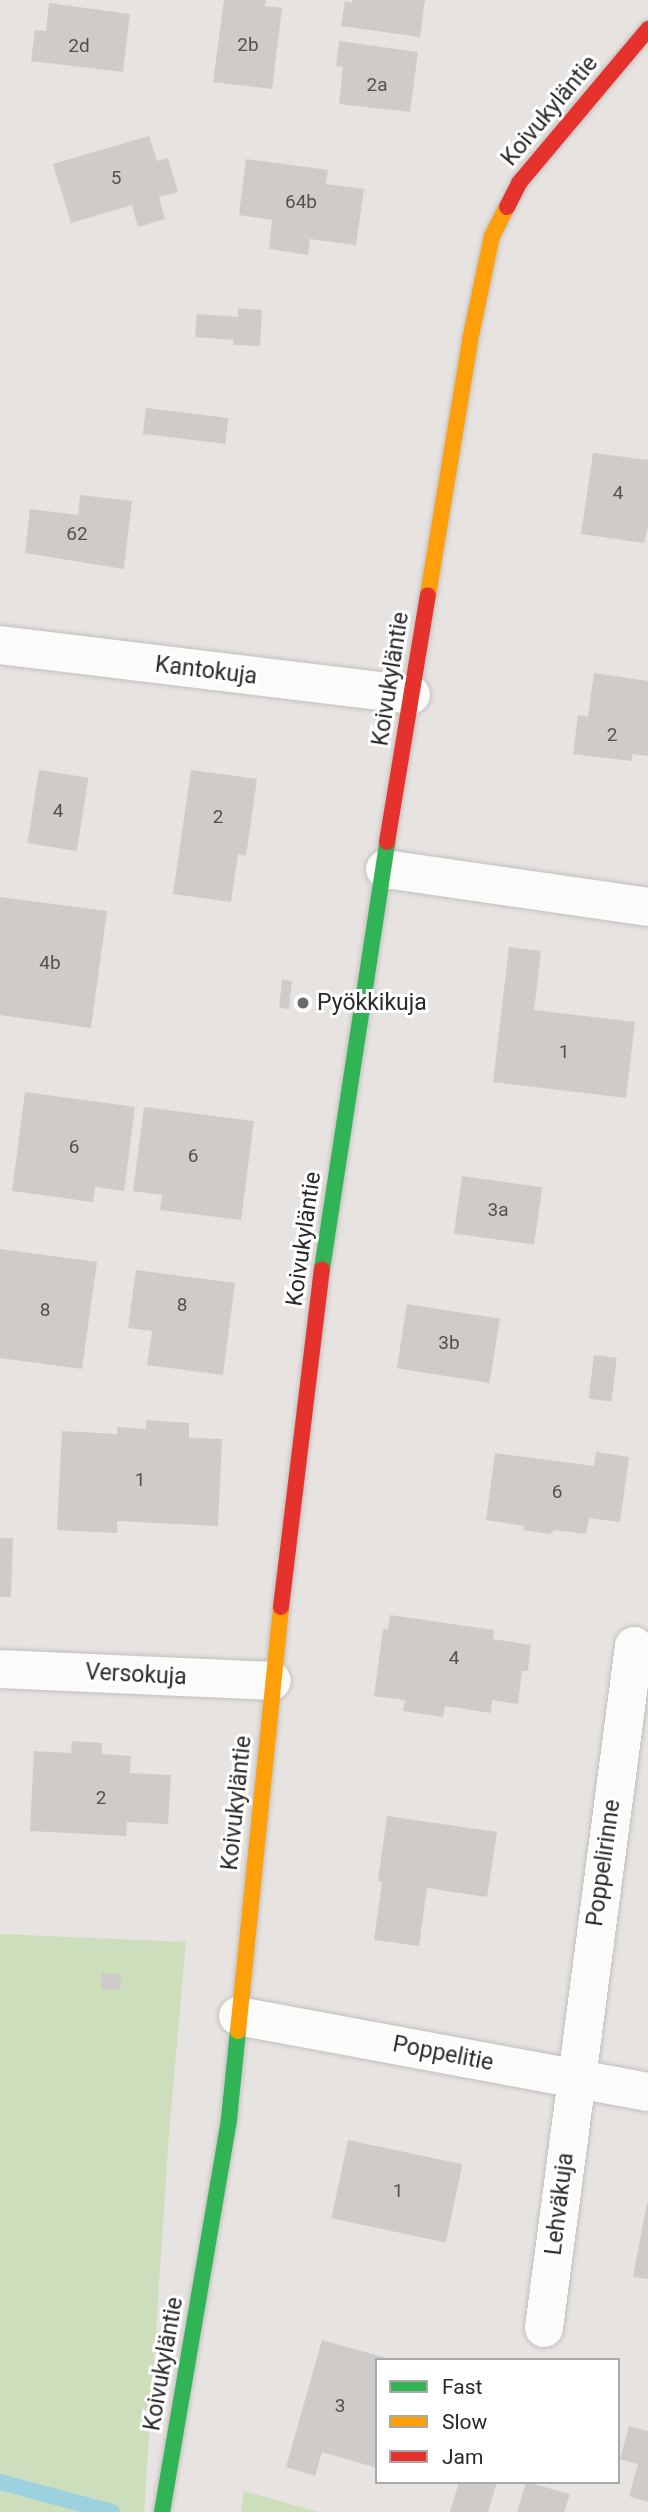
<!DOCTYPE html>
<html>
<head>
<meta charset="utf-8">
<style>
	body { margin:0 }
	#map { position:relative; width:648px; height:2512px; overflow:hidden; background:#e6e3e0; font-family:Roboto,sans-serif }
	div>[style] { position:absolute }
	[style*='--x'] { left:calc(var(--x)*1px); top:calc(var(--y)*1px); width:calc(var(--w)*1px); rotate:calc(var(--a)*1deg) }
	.green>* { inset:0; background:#ccdebc }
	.stream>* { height:16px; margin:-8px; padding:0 8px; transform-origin:8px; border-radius:8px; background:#9cd2df }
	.building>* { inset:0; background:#cecbc9; transform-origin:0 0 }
	.roads { filter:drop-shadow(0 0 2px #c1c0c0) drop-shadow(0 0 2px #c1c0c0) }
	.street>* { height:38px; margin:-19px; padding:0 19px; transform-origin:19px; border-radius:19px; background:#fbfbfa }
	.fast>* { height:16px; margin:-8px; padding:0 8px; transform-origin:8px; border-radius:8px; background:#30b455 }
	.slow>* { height:16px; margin:-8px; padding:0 8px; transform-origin:8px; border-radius:8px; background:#ff9f0a }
	.jam>* { height:16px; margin:-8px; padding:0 8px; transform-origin:8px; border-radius:8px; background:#e5322d }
	.dots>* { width:19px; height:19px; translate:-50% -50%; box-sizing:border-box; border:4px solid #fff; border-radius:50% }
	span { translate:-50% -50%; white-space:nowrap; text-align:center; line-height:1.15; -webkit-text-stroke:6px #fff; paint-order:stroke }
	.number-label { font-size:19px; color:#535252 }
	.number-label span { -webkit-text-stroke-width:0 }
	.street-label { font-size:23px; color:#292929 }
	.poi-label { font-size:23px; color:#292929 }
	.left { translate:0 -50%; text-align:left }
	.legend { position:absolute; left:375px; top:2358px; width:245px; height:126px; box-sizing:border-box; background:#fff; border:2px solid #a9a9a9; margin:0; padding:9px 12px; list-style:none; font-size:21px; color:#292929 }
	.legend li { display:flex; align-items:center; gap:14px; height:35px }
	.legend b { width:35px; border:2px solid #a9a9a9 }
</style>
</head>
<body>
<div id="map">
	<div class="green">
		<i style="clip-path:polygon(0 1934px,186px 1942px,169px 2133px,144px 2512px,0 2512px)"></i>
		<i style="clip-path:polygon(244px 2491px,318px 2512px,241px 2512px)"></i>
	</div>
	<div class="stream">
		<i style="--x:0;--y:2482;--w:116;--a:15"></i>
	</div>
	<div class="building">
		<i style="clip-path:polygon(224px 0,266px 0,265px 6px,282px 8px,272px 89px,213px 82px)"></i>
		<i style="clip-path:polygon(352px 0,425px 0,420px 37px,341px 26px,345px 1px,352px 3px)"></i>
		<i style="clip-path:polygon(49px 3px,130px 14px,123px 72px,31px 61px,35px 30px,46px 31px)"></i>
		<i style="clip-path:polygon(339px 41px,418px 52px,410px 112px,339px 104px,343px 67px,336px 66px)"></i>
		<i style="clip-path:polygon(149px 136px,157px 161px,168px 158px,178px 192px,159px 197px,165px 219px,138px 227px,132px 205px,71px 223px,53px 164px)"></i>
		<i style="clip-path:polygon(246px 159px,328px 170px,326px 184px,364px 189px,356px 245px,310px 239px,308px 255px,269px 249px,272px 220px,239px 215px)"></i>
		<i style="clip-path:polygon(238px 308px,262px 310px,260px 346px,233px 345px,234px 340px,195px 337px,197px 314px,238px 317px)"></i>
		<i style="left:146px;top:408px;width:83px;height:26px;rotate:7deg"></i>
		<i style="clip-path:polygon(593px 453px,648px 460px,648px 527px,644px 543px,581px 534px)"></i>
		<i style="clip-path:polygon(80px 495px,132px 501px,124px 569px,25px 553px,30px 509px,78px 515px)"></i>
		<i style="clip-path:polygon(594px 673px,648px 681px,648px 756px,632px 754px,632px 761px,573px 754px,578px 715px,588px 717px)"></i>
		<i style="left:39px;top:770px;width:50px;height:74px;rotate:9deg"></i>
		<i style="clip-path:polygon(191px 770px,257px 779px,246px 856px,238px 854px,231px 902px,173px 894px)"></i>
		<i style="clip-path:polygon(0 897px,107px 911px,91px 1028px,0 1015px)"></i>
		<i style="clip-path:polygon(509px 947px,541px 951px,534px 1010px,635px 1022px,626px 1098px,493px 1082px)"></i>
		<i style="left:282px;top:980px;width:10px;height:28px;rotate:6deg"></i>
		<i style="clip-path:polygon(25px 1092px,135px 1107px,124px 1191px,95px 1187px,93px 1202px,12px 1191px)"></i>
		<i style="clip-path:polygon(144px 1107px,254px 1121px,241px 1220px,160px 1210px,162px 1195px,133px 1191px)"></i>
		<i style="left:462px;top:1176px;width:81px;height:58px;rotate:8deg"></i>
		<i style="clip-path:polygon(0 1249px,97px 1262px,82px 1369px,0 1358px)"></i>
		<i style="clip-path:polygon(136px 1270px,235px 1283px,223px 1375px,147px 1365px,152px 1331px,128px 1328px)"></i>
		<i style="left:407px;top:1304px;width:94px;height:65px;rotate:9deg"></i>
		<i style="left:594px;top:1355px;width:23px;height:44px;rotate:7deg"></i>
		<i style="clip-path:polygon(146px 1420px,189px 1423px,189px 1438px,222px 1439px,218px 1526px,117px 1521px,117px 1533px,57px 1530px,62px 1431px,117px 1434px,117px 1427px,146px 1429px)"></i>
		<i style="clip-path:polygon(596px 1452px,629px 1457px,620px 1522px,589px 1518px,586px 1534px,555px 1530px,550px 1534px,523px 1530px,524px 1526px,486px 1520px,495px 1453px,594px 1466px)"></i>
		<i style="clip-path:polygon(0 1538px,13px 1538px,11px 1597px,0 1597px)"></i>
		<i style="clip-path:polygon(390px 1615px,494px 1630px,493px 1639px,531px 1645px,528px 1671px,522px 1671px,518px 1704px,492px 1700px,491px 1713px,445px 1706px,443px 1717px,403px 1711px,405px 1700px,374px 1696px,383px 1629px,388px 1629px)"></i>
		<i style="clip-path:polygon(72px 1741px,102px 1743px,102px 1754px,131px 1756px,130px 1773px,171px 1775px,168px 1824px,127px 1822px,126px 1836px,30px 1831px,34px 1751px,71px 1753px)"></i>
		<i style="clip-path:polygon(387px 1816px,497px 1832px,487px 1897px,427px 1888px,419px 1946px,374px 1940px,382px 1882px,378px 1881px)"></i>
		<i style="left:102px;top:1973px;width:19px;height:16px;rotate:3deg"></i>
		<i style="left:348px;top:2140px;width:117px;height:80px;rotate:12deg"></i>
		<i style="clip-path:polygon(647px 2203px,648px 2204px,648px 2279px,633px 2277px)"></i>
		<i style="clip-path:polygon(322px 2340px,390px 2359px,377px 2360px,377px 2468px,322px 2452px,315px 2476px,286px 2467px)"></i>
		<i style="clip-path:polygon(629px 2426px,648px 2431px,648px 2502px,629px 2496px,638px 2464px,620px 2459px)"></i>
		<i style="clip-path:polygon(459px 2482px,497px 2482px,488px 2512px,450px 2512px)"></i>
		<i style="clip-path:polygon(526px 2482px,570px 2494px,564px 2512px,517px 2512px)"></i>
	</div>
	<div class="roads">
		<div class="street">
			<i style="--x:0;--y:645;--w:414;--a:6.9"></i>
			<i style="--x:385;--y:869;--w:266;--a:8.2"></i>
			<i style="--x:0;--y:1669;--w:272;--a:2.5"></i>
			<i style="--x:238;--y:2016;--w:417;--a:10.5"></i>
			<i style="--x:544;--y:2328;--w:688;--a:-82.48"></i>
		</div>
		<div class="fast">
			<i style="--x:322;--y:1269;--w:432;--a:-81.3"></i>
			<i style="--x:162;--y:2512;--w:399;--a:-80.3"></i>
			<i style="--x:229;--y:2119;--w:88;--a:-84.2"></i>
		</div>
		<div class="slow">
			<i style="--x:428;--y:595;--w:258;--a:-80.6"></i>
			<i style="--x:470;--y:340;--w:106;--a:-78.1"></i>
			<i style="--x:492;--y:236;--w:33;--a:-63"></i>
			<i style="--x:238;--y:2031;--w:426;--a:-84.2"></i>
		</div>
		<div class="jam">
			<i style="--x:507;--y:207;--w:27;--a:-63"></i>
			<i style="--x:519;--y:183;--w:201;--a:-50"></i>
			<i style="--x:387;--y:842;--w:250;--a:-80.6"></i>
			<i style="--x:281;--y:1607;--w:340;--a:-83.1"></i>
		</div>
	</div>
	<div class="dots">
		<i style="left:303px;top:1003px;background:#6b6a69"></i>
	</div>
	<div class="number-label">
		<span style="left:248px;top:45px">2b</span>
		<span style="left:79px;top:46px">2d</span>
		<span style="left:377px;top:85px">2a</span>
		<span style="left:116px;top:178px">5</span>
		<span style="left:301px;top:202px">64b</span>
		<span style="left:618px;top:493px">4</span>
		<span style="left:77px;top:534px">62</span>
		<span style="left:612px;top:735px">2</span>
		<span style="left:58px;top:811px">4</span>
		<span style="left:218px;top:817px">2</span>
		<span style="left:50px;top:963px">4b</span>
		<span style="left:564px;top:1052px">1</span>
		<span style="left:74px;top:1147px">6</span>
		<span style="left:193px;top:1156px">6</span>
		<span style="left:498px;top:1210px">3a</span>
		<span style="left:182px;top:1305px">8</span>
		<span style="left:45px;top:1310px">8</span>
		<span style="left:449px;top:1343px">3b</span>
		<span style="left:140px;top:1480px">1</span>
		<span style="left:557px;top:1492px">6</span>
		<span style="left:454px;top:1658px">4</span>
		<span style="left:101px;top:1798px">2</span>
		<span style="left:398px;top:2191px">1</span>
		<span style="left:340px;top:2406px">3</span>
	</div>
	<div class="street-label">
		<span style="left:550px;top:111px;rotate:-50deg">Koivukyläntie</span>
		<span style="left:206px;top:671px;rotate:7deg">Kantokuja</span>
		<span style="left:391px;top:679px;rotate:-81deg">Koivukyläntie</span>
		<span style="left:304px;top:1239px;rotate:-82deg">Koivukyläntie</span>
		<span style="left:136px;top:1675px;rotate:3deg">Versokuja</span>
		<span style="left:237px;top:1803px;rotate:-84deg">Koivukyläntie</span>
		<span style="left:604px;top:1863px;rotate:-82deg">Poppelirinne</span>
		<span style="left:443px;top:2054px;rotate:11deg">Poppelitie</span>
		<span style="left:560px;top:2204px;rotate:-83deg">Lehväkuja</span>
		<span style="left:164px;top:2364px;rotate:-80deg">Koivukyläntie</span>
	</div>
	<div class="poi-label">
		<span class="left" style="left:317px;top:1003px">Pyökkikuja</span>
	</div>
	<ul class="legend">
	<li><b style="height:9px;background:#30b455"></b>Fast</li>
	<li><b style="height:9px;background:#ff9f0a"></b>Slow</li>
	<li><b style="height:9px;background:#e5322d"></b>Jam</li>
	</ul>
</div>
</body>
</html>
